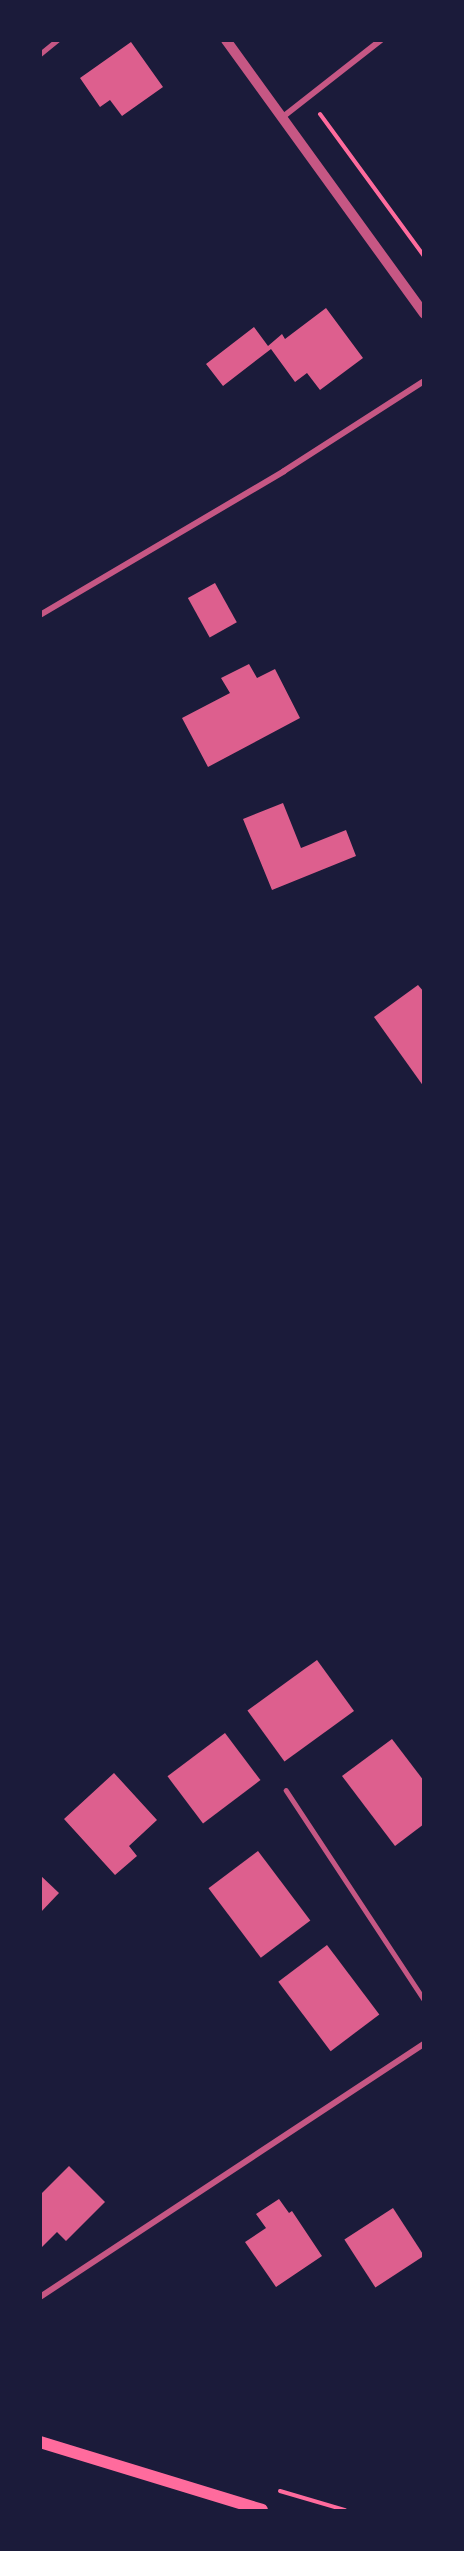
<!DOCTYPE html>
<html>
<head>
<meta charset="utf-8">
<style>
	body { margin:0 }
	#map { position:relative; width:464px; height:2551px; overflow:hidden; background:#1b1b3a; font-family:"Public Sans",sans-serif }
	div>[style] { position:absolute }
	[style*='--x'] { left:calc(var(--x)*1px); top:calc(var(--y)*1px); width:calc(var(--w)*1px); rotate:calc(var(--a)*1deg) }
	.building>* { inset:0; background:#dd5f8e; transform-origin:0 0 }
	.path>* { height:4px; margin:-2px; padding:0 2px; transform-origin:2px; border-radius:2px; background:#ff6b9d }
	.service>* { height:4.5px; margin:-2.25px; padding:0 2.25px; transform-origin:2.25px; border-radius:2.25px; background:#c65784 }
	.minor>* { height:6px; margin:-3px; padding:0 3px; transform-origin:3px; border-radius:3px; background:#c65784 }
	.tertiary>* { height:10px; margin:-5px; padding:0 5px; transform-origin:5px; border-radius:5px; background:#c65784 }
	.secondary>* { height:12px; margin:-6px; padding:0 6px; transform-origin:6px; border-radius:6px; background:#ff6b9d }
	span { translate:-50% -50%; white-space:nowrap; text-align:center; line-height:1.15; -webkit-text-stroke:6px #1b1b3a; paint-order:stroke }
	.frame { position:absolute; inset:0; border:42px solid #1b1b3a; pointer-events:none }
</style>
</head>
<body>
<div id="map">
	<div class="building">
		<i style="clip-path:polygon(131px 42px,163px 87px,122px 116px,110px 100px,100px 107px,80px 78px)"></i>
		<i style="clip-path:polygon(326px 308px,363px 358px,320px 390px,307px 373px,295px 382px,271px 349px,223px 386px,206px 364px,254px 327px,268px 346px,282px 334px,285px 339px)"></i>
		<i style="left:215px;top:583px;width:45px;height:31px;rotate:61deg"></i>
		<i style="clip-path:polygon(249px 664px,257px 678px,275px 669px,300px 718px,208px 767px,182px 718px,230px 693px,221px 678px)"></i>
		<i style="clip-path:polygon(283px 803px,301px 848px,346px 830px,356px 856px,272px 890px,243px 819px)"></i>
		<i style="clip-path:polygon(418px 985px,424px 992px,424px 1087px,374px 1017px)"></i>
		<i style="left:317px;top:1660px;width:63px;height:86px;rotate:54deg"></i>
		<i style="left:225px;top:1733px;width:59px;height:72px;rotate:53deg"></i>
		<i style="clip-path:polygon(392px 1739px,424px 1781px,424px 1824px,395px 1846px,342px 1776px)"></i>
		<i style="clip-path:polygon(114px 1773px,157px 1820px,129px 1846px,137px 1856px,115px 1875px,64px 1819px)"></i>
		<i style="left:258px;top:1851px;width:87px;height:62px;rotate:53deg"></i>
		<i style="clip-path:polygon(40px 1875px,59px 1893px,40px 1913px)"></i>
		<i style="left:327px;top:1945px;width:87px;height:61px;rotate:53deg"></i>
		<i style="clip-path:polygon(69px 2166px,105px 2202px,66px 2241px,57px 2232px,40px 2249px,40px 2195px)"></i>
		<i style="clip-path:polygon(279px 2199px,289px 2213px,292px 2211px,322px 2256px,276px 2287px,245px 2242px,266px 2228px,256px 2214px)"></i>
		<i style="left:393px;top:2208px;width:57px;height:58px;rotate:57deg"></i>
	</div>
	<div class="path">
		<i style="--x:320;--y:114;--w:176;--a:53.8"></i>
		<i style="--x:280;--y:2491;--w:68;--a:16.3"></i>
	</div>
	<div class="service">
		<i style="--x:40;--y:54;--w:22;--a:-39"></i>
		<i style="--x:286;--y:1790;--w:250;--a:56.6"></i>
	</div>
	<div class="minor">
		<i style="--x:284;--y:116;--w:123;--a:-38.1"></i>
		<i style="--x:40;--y:615;--w:283;--a:-30.5"></i>
		<i style="--x:284;--y:471;--w:166;--a:-32.7"></i>
		<i style="--x:40;--y:2297;--w:460;--a:-33.4"></i>
	</div>
	<div class="tertiary">
		<i style="--x:226;--y:40;--w:338;--a:54.1"></i>
	</div>
	<div class="secondary">
		<i style="--x:40;--y:2442;--w:232;--a:17"></i>
	</div>
	<div class="frame"></div>
</div>
</body>
</html>
